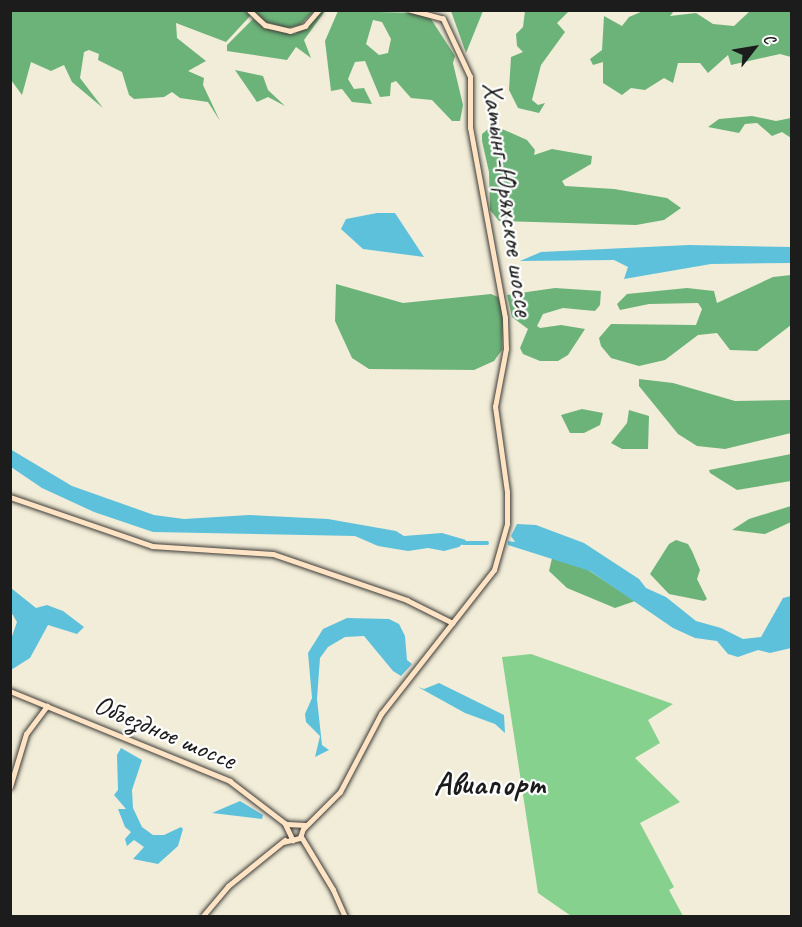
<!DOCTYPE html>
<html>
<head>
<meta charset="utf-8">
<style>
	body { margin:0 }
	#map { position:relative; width:802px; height:927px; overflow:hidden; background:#f2edd8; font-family:Caveat,sans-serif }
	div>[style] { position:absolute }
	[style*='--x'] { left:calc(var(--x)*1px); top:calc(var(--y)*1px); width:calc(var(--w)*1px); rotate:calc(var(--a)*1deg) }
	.green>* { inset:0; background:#86d18e }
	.forest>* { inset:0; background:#6cb379 }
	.water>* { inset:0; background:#5ec1dc }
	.river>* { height:4px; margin:-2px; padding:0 2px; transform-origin:2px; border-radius:2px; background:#5ec1dc }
	.roads { filter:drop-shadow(0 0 2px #3c3b38) drop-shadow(0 0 2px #3c3b38) }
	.secondary>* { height:4.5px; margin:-2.25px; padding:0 2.25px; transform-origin:2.25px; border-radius:2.25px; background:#fee4c5 }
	span { translate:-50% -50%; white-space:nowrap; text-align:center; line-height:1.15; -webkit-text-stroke:4.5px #fff; paint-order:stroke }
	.street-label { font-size:28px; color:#1c1c1c }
	.quarter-label { font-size:32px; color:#1c1c1c; font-weight:700 }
	.frame { position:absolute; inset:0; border:12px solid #1c1c1c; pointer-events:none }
	.north { position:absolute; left:724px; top:18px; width:60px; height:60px; -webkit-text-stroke:4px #fff; paint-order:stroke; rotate:59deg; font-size:16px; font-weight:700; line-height:24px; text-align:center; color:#1c1c1c }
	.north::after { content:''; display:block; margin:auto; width:21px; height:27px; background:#1c1c1c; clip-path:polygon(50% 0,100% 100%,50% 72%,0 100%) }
</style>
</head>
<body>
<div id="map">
	<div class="green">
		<i style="clip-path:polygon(531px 654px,673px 704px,648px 720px,660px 743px,635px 758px,680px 802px,640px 823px,674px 887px,669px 890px,683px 916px,571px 916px,538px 893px,502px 657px)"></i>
	</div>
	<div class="forest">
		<i style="clip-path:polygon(247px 10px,251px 15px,226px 42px,176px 23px,177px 38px,206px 61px,188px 71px,204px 78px,203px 85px,220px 121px,208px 102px,180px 98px,172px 92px,164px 97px,134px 99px,129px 95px,122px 72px,98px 60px,99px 54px,89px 50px,84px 52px,80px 78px,103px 108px,72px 82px,64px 65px,51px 71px,31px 62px,22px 95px,11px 80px,10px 11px)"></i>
		<i style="clip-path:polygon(252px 11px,314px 11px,300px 25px,287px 28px,266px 22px)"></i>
		<i style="clip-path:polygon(321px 11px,325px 11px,304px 40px,311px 58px,296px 47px,287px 60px,227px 51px,227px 45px,253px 19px,264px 28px,295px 34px)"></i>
		<i style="clip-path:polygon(evenodd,338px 11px,418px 13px,431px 19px,455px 56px,453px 63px,463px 105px,460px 121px,452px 121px,432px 100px,411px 98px,396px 81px,391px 83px,390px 96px,380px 97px,365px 61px,355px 62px,348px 79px,354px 89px,364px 88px,372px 104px,352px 102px,342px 89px,331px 91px,325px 41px,338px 11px,373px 20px,382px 22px,391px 39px,388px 53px,379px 55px,366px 44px,373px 20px)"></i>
		<i style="clip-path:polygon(451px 11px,483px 11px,466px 53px)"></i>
		<i style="clip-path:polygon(525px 11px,569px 11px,557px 23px,565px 32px,541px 65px,532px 100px,538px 105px,545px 103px,539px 113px,518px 108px,509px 90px,511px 57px,523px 52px,517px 46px,516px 34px,523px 27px)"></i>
		<i style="clip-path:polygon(643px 11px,674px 11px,670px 16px,696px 13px,713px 24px,734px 26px,750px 11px,791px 11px,791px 57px,780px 54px,731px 65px,728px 55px,708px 73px,700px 63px,678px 63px,673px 83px,664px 78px,645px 90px,631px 88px,622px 95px,603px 83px,603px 62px,593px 65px,590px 59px,602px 50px,604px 16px,622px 26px,629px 17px)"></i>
		<i style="clip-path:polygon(235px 70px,263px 76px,268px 90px,285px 106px,268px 97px,257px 102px)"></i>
		<i style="clip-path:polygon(752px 116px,776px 121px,791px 118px,791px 138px,782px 132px,772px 136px,757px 123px,745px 124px,739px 133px,708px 127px,719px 119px)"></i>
		<i style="clip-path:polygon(493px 125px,527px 140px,535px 150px,534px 155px,552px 149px,592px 156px,591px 164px,562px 181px,565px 186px,614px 189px,667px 198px,681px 208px,664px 220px,636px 225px,499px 221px,490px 210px,489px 172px,482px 141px,482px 134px)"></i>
		<i style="clip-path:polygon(791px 275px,791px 325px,757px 351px,730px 350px,717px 333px,698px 335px,665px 360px,639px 366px,611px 358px,601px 346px,599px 338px,611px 324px,696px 325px,702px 309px,698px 303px,649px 304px,620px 310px,617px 304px,627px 294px,687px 288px,714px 291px,717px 303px,773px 277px)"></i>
		<i style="clip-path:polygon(336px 284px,403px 303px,491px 294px,498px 297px,503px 312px,502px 350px,494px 361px,474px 370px,369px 369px,352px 358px,335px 321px)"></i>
		<i style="clip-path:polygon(555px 288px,601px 291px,600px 305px,595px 311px,563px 308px,543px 314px,537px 326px,540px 328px,561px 325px,585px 329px,568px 355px,558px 361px,540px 361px,523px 354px,520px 348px,528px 329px,512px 317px,507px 295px)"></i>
		<i style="clip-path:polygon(639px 379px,673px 383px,735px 401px,791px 400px,791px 433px,725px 449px,697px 446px,678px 434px,639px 386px)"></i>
		<i style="clip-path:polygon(582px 409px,603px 413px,600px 425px,584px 433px,570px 433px,561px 415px)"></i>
		<i style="clip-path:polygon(629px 410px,649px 416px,648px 449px,622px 449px,611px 443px,627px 423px)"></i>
		<i style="clip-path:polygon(791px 454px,791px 481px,737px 490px,710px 473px,709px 470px)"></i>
		<i style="clip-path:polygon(791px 506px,791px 522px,765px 534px,732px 530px,749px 519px)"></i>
		<i style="clip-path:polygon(676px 540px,688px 544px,692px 551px,700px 570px,697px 579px,707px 599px,704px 601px,669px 594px,650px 574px,669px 544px)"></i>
		<i style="clip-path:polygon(552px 558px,579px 564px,635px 601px,615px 608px,567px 588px,549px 571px)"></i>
	</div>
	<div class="water">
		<i style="clip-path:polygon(377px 213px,395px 213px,424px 257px,363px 249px,341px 229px,346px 219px)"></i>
		<i style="clip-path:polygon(689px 245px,791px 247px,791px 263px,711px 264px,624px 279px,628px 267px,614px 260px,520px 261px,541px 252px)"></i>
		<i style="clip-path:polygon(10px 449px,72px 486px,154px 515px,184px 519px,249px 515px,328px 519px,396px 531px,404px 536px,442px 533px,466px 540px,459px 547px,444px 551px,428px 548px,408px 551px,378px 546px,355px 536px,153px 532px,94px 512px,42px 488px,11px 467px)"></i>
		<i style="clip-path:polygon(517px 524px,536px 525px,584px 543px,639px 579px,646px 588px,666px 597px,696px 621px,721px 628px,743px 639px,761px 637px,783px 598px,791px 596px,791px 648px,770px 653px,758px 650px,738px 657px,728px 654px,717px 641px,695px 638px,673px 628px,590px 571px,508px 545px,508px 541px,515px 542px,511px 536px)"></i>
		<i style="clip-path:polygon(11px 588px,36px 608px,47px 605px,63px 611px,84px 627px,77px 634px,48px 625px,30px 658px,11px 670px,11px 639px,17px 622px,11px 612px)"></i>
		<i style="clip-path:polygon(347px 618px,389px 619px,399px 624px,405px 636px,407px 660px,412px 664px,401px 676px,393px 671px,364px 636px,345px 637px,328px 647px,320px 658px,317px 699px,322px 745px,329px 750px,315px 757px,320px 736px,306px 722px,305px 714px,312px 698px,308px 653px,323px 629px)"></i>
		<i style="clip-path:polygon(439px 683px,504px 715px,505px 733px,495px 724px,465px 713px,418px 687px,424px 689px)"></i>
		<i style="clip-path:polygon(121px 748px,142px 760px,132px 790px,133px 808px,142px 827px,153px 835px,164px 835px,181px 827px,183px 829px,178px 846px,158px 864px,133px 859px,144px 847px,134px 840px,127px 846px,125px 839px,131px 832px,125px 827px,118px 809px,126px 809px,114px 795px,118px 790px,117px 755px)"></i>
		<i style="clip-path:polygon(240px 801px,263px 815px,262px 819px,212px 813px)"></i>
	</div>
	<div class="river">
		<i style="--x:463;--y:543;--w:24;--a:0"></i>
	</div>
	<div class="roads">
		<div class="secondary">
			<i style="--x:249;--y:10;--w:22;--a:43"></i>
			<i style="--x:265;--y:25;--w:26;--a:13"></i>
			<i style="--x:290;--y:31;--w:16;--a:-18"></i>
			<i style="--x:305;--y:26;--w:21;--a:-49"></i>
			<i style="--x:10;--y:497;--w:150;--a:19"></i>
			<i style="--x:152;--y:546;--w:121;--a:3.8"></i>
			<i style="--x:273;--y:554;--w:142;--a:18.9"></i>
			<i style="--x:407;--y:600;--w:51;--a:26.6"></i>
			<i style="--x:10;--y:691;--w:238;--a:22.2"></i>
			<i style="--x:230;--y:781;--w:69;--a:37.4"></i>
			<i style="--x:285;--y:823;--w:19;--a:65"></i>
			<i style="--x:10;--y:787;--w:55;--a:-73.2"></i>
			<i style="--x:26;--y:734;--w:35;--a:-53"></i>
			<i style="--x:287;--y:824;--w:18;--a:3"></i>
			<i style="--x:301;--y:836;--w:62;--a:58.9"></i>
			<i style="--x:333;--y:889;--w:30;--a:66"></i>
			<i style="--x:283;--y:842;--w:17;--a:-13"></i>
			<i style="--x:300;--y:838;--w:9;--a:-72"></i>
			<i style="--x:303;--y:829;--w:52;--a:-45"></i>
			<i style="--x:340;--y:792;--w:88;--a:-62.3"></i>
			<i style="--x:381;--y:714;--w:183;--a:-51.9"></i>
			<i style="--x:494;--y:570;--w:48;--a:-74.2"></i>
			<i style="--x:507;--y:524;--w:32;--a:-90"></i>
			<i style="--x:507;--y:492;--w:86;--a:-98"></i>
			<i style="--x:495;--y:407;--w:59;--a:-79.3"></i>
			<i style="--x:506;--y:349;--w:31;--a:-92"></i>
			<i style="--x:505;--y:318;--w:193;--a:-100.4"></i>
			<i style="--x:470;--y:128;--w:51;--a:-90"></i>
			<i style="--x:470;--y:77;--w:64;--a:-115"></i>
			<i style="--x:443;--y:19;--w:34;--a:-165"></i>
			<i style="--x:203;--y:916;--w:39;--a:-50"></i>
			<i style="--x:228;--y:886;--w:73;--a:-38.9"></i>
		</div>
	</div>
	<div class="street-label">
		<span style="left:508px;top:199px;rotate:82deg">Хатынг-Юряхское шоссе</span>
		<span style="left:165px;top:732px;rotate:23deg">Объездное шоссе</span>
	</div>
	<div class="quarter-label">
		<span style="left:489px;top:784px">Авиапорт</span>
	</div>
	<div class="frame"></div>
	<div class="north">С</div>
</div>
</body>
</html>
